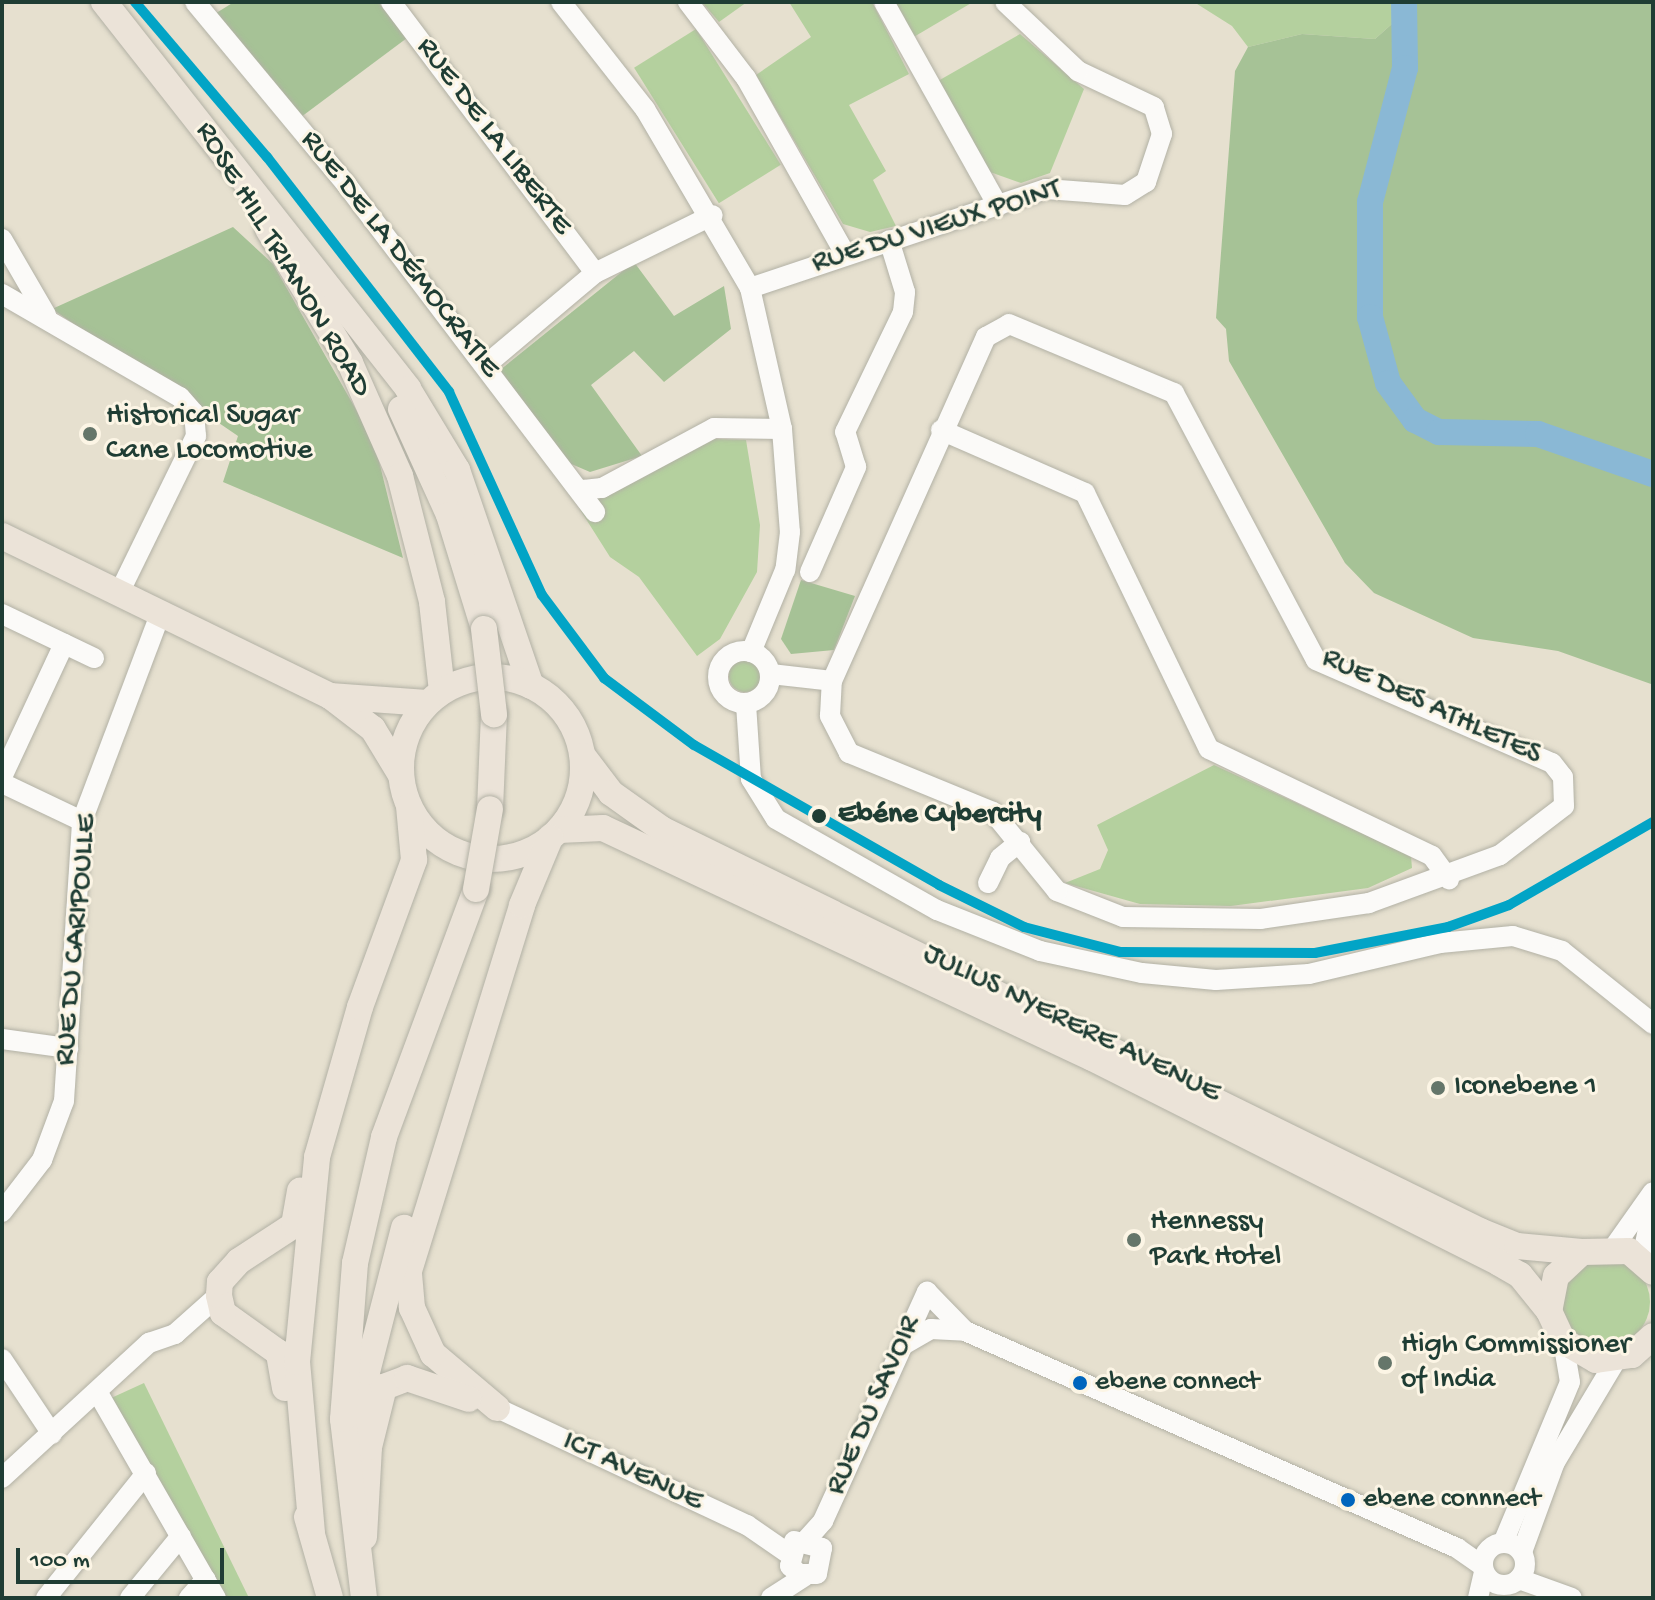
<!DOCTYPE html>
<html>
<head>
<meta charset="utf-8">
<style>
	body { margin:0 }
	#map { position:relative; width:1655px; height:1600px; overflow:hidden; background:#e6e0cf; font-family:"Gochi Hand",sans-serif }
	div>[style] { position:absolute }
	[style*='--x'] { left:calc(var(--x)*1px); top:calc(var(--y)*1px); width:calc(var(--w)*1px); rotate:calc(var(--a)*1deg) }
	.green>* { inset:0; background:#b4d09e; transform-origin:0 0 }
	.round { border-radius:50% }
	.forest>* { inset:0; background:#a6c296 }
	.river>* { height:26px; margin:-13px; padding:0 13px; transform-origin:13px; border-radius:13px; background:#8ab8d5 }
	.roads { filter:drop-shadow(0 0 2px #b2b1a5) drop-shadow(0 0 2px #b2b1a5) }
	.minor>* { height:20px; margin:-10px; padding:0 10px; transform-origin:10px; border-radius:10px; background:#fbfaf8 }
	.minor>.ring { margin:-10px; padding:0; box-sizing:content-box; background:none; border:20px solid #fbfaf8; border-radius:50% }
	.major>* { height:26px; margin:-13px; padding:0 13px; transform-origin:13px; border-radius:13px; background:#ebe3d8 }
	.major>.ring { margin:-13px; padding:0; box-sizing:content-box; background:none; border:26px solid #ebe3d8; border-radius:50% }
	.bridges { filter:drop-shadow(0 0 2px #b2b1a5) drop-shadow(0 0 2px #b2b1a5) }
	.major-bridge>* { height:26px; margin:-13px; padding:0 13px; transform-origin:13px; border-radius:13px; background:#ebe3d8 }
	.rail-1>* { height:10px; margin:-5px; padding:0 5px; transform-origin:5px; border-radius:5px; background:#02a4c6 }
	.dots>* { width:22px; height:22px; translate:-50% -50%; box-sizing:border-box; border:4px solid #fcf5e5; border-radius:50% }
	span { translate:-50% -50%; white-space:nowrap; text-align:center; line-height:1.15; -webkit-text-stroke:6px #fcf5e5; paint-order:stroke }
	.bus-label { font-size:28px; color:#1f3d34 }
	.left { translate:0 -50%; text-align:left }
	.street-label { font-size:30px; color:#1f3d34 }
	.poi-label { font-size:30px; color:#1f3d34 }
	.stop-label { font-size:30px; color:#1f3d34; font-weight:700 }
	.frame { position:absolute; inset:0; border:4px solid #1f3d34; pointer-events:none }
	.scale { position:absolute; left:16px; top:1548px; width:208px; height:36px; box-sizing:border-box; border:4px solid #1f3d34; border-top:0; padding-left:10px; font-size:24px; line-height:28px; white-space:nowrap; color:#1f3d34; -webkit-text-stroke:6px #fcf5e5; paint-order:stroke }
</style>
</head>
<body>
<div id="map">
	<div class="green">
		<i style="clip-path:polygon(702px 2px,747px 2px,719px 22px)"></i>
		<i style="clip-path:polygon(789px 2px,872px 2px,909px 74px,849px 105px,886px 171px,873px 180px,896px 226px,870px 232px,843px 224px,756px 75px,811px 37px)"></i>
		<i style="clip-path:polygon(894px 2px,973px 2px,912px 38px)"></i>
		<i style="clip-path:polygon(1194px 2px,1398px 2px,1393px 23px,1375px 39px,1302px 34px,1248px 47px,1232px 26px)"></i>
		<i style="left:696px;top:29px;width:160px;height:73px;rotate:58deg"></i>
		<i style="clip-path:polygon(1020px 34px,1084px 89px,1050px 173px,1021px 183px,990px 172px,938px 81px)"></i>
		<i style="clip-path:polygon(712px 439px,746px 440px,760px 525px,757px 572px,720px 639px,697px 656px,639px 577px,610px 557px,579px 508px)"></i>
		<i class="round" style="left:729px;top:660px;width:32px;height:32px"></i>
		<i style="clip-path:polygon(1214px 765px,1411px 856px,1412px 868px,1368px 888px,1231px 906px,1140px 904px,1065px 883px,1100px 869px,1108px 850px,1097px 825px)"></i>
		<i class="round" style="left:1562px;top:1258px;width:88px;height:88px"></i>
		<i style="clip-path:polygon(144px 1383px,249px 1598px,223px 1598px,109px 1399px)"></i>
	</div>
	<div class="forest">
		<i style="clip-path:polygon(234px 2px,378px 2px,407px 38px,297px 120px,213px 15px)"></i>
		<i style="clip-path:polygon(1398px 2px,1653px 2px,1653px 692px,1651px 684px,1558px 651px,1473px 638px,1374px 593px,1345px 563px,1229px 361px,1226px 329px,1216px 318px,1235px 71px,1248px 47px,1302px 34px,1375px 39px,1393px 23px)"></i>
		<i style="clip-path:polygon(233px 227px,273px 264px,374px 441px,403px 558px,223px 482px,238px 436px,52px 309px)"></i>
		<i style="clip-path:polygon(634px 262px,674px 316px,724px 286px,731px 329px,664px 382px,634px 351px,591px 385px,642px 456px,590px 472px,569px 463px,500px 370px)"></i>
		<i style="clip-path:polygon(801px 580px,855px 596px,834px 650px,791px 654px,781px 639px)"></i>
	</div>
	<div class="river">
		<i style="--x:1404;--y:2;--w:66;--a:89.1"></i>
		<i style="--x:1405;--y:68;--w:138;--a:104.6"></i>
		<i style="--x:1370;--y:202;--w:115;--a:90"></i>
		<i style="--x:1370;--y:317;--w:68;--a:74.7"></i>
		<i style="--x:1388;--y:383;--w:46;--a:53.9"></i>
		<i style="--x:1415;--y:420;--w:27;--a:27"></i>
		<i style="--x:1439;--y:432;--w:99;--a:1.2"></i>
		<i style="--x:1538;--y:434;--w:122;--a:19.2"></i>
	</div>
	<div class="roads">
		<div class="minor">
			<i style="--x:195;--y:2;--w:236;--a:50.3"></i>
			<i style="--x:346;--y:184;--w:412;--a:52.8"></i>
			<i style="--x:391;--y:2;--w:339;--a:53"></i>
			<i style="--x:561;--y:2;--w:136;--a:51.9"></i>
			<i style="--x:645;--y:109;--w:208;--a:59.6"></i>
			<i style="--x:750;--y:288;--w:145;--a:77.2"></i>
			<i style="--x:782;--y:429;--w:103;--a:85.6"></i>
			<i style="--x:790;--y:532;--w:38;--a:97"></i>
			<i style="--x:785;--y:570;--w:89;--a:112.5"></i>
			<i style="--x:688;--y:2;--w:96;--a:52.7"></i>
			<i style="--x:746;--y:78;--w:202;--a:60.6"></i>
			<i style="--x:884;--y:2;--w:234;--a:60.8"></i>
			<i style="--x:2;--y:239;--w:88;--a:59.9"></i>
			<i style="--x:750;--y:288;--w:312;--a:-18.5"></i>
			<i style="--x:1046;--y:189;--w:79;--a:4.3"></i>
			<i style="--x:1125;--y:195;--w:25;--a:-32"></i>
			<i style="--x:1146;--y:182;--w:51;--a:-71.6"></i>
			<i style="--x:1162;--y:134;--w:28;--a:-107"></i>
			<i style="--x:1154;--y:107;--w:84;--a:-154.7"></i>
			<i style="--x:1078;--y:71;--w:100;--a:-136.6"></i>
			<i style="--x:2;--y:294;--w:206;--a:30.1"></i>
			<i style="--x:180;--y:397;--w:21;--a:49"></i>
			<i style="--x:194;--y:413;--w:23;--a:85"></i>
			<i style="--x:196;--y:436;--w:177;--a:116.1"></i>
			<i style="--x:487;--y:364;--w:141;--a:-40.1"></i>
			<i style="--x:595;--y:273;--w:131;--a:-26.2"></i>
			<i style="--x:941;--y:430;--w:157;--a:23.6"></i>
			<i style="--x:1085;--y:493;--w:284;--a:64.2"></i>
			<i style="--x:1209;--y:749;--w:247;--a:25.6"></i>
			<i style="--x:1432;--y:856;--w:29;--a:54"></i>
			<i style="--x:582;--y:490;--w:20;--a:-6"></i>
			<i style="--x:602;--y:488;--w:127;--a:-28.2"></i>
			<i style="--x:714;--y:428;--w:68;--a:0.8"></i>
			<i style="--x:810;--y:572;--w:115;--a:-66.3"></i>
			<i style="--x:856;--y:467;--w:37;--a:-107"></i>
			<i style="--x:845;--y:432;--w:133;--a:-64.2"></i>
			<i style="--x:903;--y:312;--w:20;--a:-84"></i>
			<i style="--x:905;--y:292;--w:54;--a:-107.1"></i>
			<i style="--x:2;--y:614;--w:102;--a:25.6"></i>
			<i class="ring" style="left:718px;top:651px;width:32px;height:32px"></i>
			<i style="--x:771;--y:674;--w:61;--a:6.5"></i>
			<i style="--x:832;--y:681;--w:377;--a:-65.9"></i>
			<i style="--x:986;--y:337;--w:26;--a:-29"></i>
			<i style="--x:1009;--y:324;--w:179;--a:22.7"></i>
			<i style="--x:1174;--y:393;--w:302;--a:62"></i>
			<i style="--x:1316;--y:660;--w:257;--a:23.6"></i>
			<i style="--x:1552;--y:763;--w:18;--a:52"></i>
			<i style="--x:1563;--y:777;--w:29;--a:88"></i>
			<i style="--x:1564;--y:806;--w:81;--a:142.6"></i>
			<i style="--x:1500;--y:855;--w:140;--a:159.9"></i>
			<i style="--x:1369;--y:903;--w:109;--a:171.6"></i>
			<i style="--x:1261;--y:919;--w:138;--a:-179.2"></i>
			<i style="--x:1123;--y:917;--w:71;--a:-158.5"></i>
			<i style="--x:1057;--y:891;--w:102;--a:-129"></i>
			<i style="--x:993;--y:812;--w:156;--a:-157.7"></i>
			<i style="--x:849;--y:753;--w:42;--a:-117.2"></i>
			<i style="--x:830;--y:716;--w:35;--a:-87"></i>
			<i style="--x:746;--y:704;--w:75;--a:86.2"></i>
			<i style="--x:751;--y:779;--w:47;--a:58"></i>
			<i style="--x:776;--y:819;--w:185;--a:29.5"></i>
			<i style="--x:937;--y:910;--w:111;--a:21.7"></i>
			<i style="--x:1040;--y:951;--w:104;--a:12.2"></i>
			<i style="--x:1142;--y:973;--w:74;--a:5.4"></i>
			<i style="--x:1216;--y:980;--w:93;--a:-3.7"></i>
			<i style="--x:1309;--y:974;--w:135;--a:-13.3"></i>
			<i style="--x:1440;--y:943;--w:73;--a:-5.5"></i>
			<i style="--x:1513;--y:936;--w:51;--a:17"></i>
			<i style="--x:1562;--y:951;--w:117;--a:38.7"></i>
			<i style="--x:2;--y:777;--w:147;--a:-65"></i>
			<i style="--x:2;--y:783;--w:89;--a:25.4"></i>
			<i style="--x:988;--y:883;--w:28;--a:-64"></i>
			<i style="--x:1000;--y:858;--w:26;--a:-39"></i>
			<i style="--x:2;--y:1039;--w:67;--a:7.8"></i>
			<i style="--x:2;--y:1212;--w:66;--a:-52.4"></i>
			<i style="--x:42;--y:1160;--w:63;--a:-69.6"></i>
			<i style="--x:64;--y:1101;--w:281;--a:-86.3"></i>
			<i style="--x:82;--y:821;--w:220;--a:-69.3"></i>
			<i style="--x:1614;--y:1247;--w:67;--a:-54.7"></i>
			<i style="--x:1642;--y:1259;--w:56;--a:-78.7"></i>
			<i style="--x:903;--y:1345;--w:32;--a:-30"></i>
			<i style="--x:931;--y:1329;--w:34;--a:3"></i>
			<i style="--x:965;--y:1331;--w:538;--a:23.8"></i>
			<i style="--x:1457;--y:1548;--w:32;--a:35"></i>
			<i style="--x:2;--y:1359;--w:90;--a:56.3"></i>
			<i style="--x:98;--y:1393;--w:237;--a:60.1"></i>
			<i style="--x:497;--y:1408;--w:276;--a:25.1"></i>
			<i style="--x:747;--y:1525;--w:51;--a:34.6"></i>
			<i style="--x:2;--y:1478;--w:200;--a:-42.6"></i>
			<i style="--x:149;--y:1343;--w:28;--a:-19"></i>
			<i style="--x:175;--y:1334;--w:59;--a:-41.6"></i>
			<i style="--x:807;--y:1539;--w:24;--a:-48"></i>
			<i style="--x:823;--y:1521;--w:252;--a:-65.6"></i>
			<i style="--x:927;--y:1292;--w:54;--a:45.7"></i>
			<i style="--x:794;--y:1541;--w:29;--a:14"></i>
			<i style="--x:822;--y:1548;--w:26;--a:101"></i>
			<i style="--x:817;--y:1574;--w:18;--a:180"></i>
			<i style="--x:799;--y:1574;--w:12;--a:-138"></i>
			<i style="--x:790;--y:1566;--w:24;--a:-75"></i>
			<i style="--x:1503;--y:1543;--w:174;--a:-67.4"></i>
			<i style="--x:1570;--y:1382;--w:42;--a:-99.7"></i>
			<i class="ring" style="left:1483px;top:1543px;width:22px;height:22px"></i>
			<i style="--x:1522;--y:1552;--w:96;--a:-69.9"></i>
			<i style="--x:1555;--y:1462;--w:119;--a:-59.1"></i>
			<i style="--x:1519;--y:1579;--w:56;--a:19.7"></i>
			<i style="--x:46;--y:1598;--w:160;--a:-51.3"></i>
			<i style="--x:130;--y:1598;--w:80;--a:-50.6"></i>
			<i style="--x:189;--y:1598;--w:25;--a:-48"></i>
			<i style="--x:771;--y:1598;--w:40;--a:-32.9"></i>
			<i style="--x:1478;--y:1598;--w:27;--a:-77"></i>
		</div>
		<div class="major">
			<i style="--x:104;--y:2;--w:492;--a:51.8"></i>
			<i style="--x:408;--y:389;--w:95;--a:58.8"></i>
			<i style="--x:457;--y:470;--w:228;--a:71.1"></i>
			<i style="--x:268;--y:229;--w:157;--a:58.5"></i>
			<i style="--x:350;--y:363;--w:124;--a:66.1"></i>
			<i style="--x:400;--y:476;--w:130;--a:75.7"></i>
			<i style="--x:432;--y:602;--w:90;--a:83.6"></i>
			<i style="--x:401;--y:409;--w:116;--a:65.6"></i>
			<i style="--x:449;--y:515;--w:119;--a:72.9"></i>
			<i style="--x:2;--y:536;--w:365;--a:26"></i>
			<i style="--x:330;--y:696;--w:54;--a:37.5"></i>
			<i style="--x:373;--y:729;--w:54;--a:58.7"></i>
			<i class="ring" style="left:401px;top:677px;width:156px;height:156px"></i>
			<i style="--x:330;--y:696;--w:97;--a:4.1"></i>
			<i style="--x:583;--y:756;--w:46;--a:52.9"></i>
			<i style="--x:611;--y:793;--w:64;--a:35.4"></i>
			<i style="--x:663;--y:830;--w:910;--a:26.14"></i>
			<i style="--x:1480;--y:1231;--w:40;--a:22"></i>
			<i style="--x:1517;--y:1246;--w:65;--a:5.3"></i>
			<i style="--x:490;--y:809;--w:95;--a:-87.6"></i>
			<i style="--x:559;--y:830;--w:44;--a:-2.6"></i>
			<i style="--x:603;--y:828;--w:540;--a:25.19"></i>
			<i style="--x:1092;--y:1058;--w:456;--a:26.7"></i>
			<i style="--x:1499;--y:1263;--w:24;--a:30"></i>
			<i style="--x:1520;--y:1275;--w:46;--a:51.1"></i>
			<i style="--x:1653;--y:1272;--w:32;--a:-139"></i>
			<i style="--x:1629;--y:1251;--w:47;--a:178.8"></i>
			<i style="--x:1582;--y:1252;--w:35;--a:137"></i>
			<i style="--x:1556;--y:1276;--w:36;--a:101"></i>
			<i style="--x:1549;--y:1311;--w:33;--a:65"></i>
			<i style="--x:1563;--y:1341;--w:38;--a:30"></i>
			<i style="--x:1596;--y:1360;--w:36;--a:-8"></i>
			<i style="--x:1632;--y:1355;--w:28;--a:-42"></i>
			<i style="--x:285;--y:1388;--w:36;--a:-100"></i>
			<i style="--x:279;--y:1353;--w:69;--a:-144.5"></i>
			<i style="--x:223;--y:1313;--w:18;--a:-103"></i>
			<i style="--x:219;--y:1295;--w:13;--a:-86"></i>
			<i style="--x:220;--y:1282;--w:28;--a:-48"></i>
			<i style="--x:239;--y:1261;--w:66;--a:-33.2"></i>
			<i style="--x:294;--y:1225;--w:35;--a:-80"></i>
			<i style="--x:497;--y:1408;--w:84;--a:-139.8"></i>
			<i style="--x:433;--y:1354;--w:51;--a:-114.5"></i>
			<i style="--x:412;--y:1308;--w:37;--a:-95"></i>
			<i style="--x:409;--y:1271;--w:383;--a:-72.8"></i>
			<i style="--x:522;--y:905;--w:73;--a:-67.3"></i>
			<i style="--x:360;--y:1448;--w:76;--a:-84.7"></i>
			<i style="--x:367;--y:1372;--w:149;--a:-75.6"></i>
			<i style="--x:307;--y:1517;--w:84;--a:74.1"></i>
			<i style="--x:312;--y:1533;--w:172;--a:-95"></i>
			<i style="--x:297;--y:1362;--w:206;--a:-84.4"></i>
			<i style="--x:317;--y:1157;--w:156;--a:-74"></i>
			<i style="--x:360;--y:1007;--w:157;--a:-69.8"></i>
			<i style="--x:414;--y:860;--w:54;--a:-95.3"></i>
			<i style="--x:364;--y:1537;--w:90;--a:-86.8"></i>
			<i style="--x:369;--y:1447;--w:62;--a:-76"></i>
			<i style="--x:384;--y:1387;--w:25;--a:-21"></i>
			<i style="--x:407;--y:1378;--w:65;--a:18.7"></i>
			<i style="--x:364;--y:1598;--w:180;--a:-96.7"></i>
			<i style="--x:343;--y:1419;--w:156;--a:-85.6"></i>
			<i style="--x:355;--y:1263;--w:129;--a:-77"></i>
			<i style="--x:384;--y:1137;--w:265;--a:-69.6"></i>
		</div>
	</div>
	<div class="bridges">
		<div class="major-bridge">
			<i style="--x:484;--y:629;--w:86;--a:83.3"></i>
			<i style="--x:476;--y:889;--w:81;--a:-80.1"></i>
		</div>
	</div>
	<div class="rail-1">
		<i style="--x:135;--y:2;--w:204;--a:49.6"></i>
		<i style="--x:267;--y:157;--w:297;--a:52.2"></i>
		<i style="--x:449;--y:392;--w:223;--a:65.4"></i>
		<i style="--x:542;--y:595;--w:104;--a:53.2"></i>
		<i style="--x:604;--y:678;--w:112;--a:36.7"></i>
		<i style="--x:694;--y:745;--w:282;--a:29.7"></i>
		<i style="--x:939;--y:885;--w:95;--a:26.3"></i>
		<i style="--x:1024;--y:927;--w:99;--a:14.6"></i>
		<i style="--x:1120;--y:952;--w:195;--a:0.3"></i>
		<i style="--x:1315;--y:953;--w:136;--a:-11.1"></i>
		<i style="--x:1448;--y:927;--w:65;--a:-19.8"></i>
		<i style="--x:1509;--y:905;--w:166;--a:-30"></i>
	</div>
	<div class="dots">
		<i style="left:90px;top:434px;background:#65766a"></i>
		<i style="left:819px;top:816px;background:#1f3d34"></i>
		<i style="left:1438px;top:1088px;background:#65766a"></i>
		<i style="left:1134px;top:1240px;background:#65766a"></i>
		<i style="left:1385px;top:1363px;background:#65766a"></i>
		<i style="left:1080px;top:1383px;background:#0065bd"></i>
		<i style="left:1348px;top:1500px;background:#0065bd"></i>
	</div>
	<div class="bus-label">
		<span class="left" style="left:1095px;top:1383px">ebene connect</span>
		<span class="left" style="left:1363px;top:1500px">ebene connnect</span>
	</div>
	<div class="street-label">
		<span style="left:493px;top:137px;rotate:53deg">RUE DE LA LIBERTE</span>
		<span style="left:937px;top:228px;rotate:-17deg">RUE DU VIEUX POINT</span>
		<span style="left:399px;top:255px;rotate:52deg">RUE DE LA DÉMOCRATIE</span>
		<span style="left:282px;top:260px;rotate:59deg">ROSE HILL TRIANON ROAD</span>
		<span style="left:1431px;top:708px;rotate:25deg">RUE DES ATHLETES</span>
		<span style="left:78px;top:940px;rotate:-85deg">RUE DU CARIPOULLE</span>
		<span style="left:1071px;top:1025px;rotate:26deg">JULIUS NYERERE AVENUE</span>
		<span style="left:875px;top:1406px;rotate:-66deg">RUE DU SAVOIR</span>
		<span style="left:632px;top:1473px;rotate:25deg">ICT AVENUE</span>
	</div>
	<div class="poi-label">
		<span class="left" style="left:106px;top:434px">Historical Sugar<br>Cane Locomotive</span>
		<span class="left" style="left:1454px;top:1088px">Iconebene 1</span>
		<span class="left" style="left:1150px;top:1240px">Hennessy<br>Park Hotel</span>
		<span class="left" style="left:1401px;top:1363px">High Commissioner<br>of India</span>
	</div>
	<div class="stop-label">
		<span class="left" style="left:838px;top:816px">Ebéne Cybercity</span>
	</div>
	<div class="frame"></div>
	<div class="scale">100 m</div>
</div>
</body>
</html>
